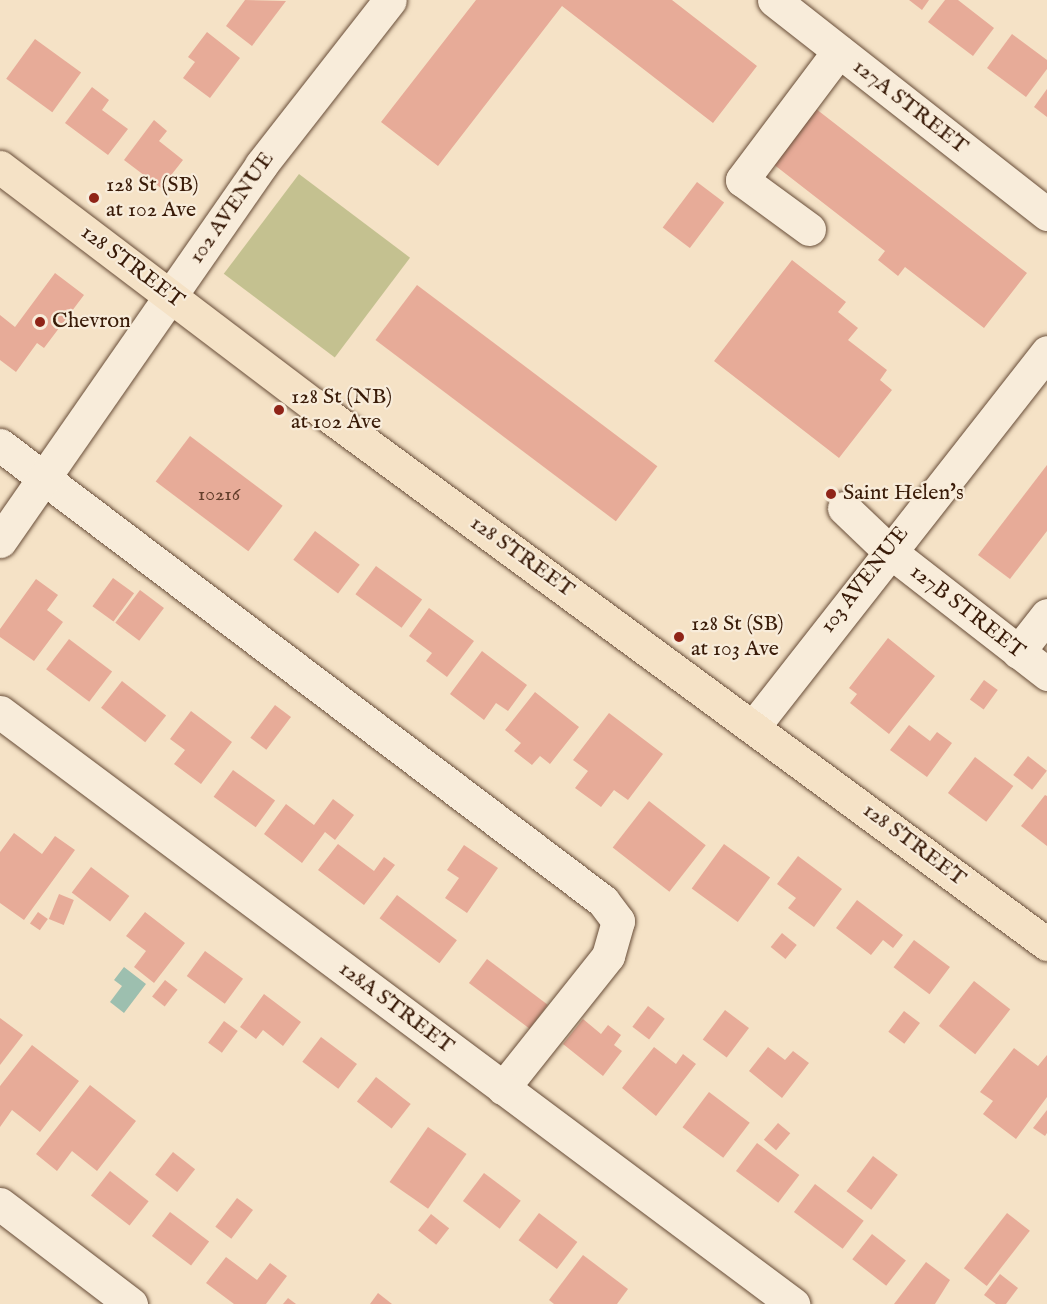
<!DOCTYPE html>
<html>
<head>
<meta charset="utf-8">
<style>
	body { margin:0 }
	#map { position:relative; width:1047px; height:1304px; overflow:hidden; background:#f5e2c6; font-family:"IM FELL English",serif }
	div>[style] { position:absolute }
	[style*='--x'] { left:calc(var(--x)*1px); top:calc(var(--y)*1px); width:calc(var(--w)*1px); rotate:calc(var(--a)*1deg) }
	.green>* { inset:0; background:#c4c190; transform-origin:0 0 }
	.water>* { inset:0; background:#9dbfaf }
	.building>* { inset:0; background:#e7ab98; transform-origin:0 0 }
	.roads { filter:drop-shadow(0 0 2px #684d38) drop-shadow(0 0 2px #684d38) }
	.minor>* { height:33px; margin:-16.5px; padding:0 16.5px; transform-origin:16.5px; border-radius:16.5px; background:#f8ecda }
	.major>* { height:33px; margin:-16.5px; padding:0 16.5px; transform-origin:16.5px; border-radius:16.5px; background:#f5e2c6 }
	.dots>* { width:16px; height:16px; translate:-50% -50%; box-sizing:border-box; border:3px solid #f8ecda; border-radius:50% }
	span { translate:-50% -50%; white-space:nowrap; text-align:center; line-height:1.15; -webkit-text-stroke:4.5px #f8ecda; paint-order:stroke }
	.number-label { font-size:20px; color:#643f2c }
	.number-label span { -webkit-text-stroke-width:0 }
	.street-label { font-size:22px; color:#391b08 }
	.poi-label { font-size:22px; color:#391b08 }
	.left { translate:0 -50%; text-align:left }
</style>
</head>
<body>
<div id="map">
	<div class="green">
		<i style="left:299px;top:174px;width:139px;height:125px;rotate:37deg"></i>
	</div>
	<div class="water">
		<i style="clip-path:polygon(124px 967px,146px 984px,124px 1013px,110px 1002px,122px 986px,114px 980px)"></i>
	</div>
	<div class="building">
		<i style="clip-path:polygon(245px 0,286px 1px,252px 46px,226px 26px)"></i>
		<i style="clip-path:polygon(476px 0,672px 0,757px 66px,713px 123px,562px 6px,438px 166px,381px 122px)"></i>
		<i style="clip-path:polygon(909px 0,929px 0,922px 10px)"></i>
		<i style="clip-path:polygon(945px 0,958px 0,994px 28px,973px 56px,928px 22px)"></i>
		<i style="clip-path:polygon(207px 32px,240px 58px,210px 98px,183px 78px,195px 62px,188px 57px)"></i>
		<i style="clip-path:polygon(1012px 34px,1047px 60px,1047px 69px,1026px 97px,987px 68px)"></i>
		<i style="left:35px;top:39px;width:57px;height:49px;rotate:36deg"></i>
		<i style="clip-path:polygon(92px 87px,109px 100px,102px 110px,128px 129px,108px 155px,65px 123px)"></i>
		<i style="clip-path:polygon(1047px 89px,1047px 117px,1034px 107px)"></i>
		<i style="clip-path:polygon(811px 105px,1027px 273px,984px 328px,905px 267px,898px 276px,878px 260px,885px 251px,768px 160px)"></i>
		<i style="clip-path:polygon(154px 120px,167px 131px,159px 141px,183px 160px,161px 188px,124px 160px)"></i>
		<i style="left:697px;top:182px;width:34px;height:57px;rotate:37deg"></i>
		<i style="clip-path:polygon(792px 260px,846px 302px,838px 312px,858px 328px,848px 340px,887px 370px,880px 380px,892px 390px,839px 458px,714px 361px)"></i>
		<i style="clip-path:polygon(55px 273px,84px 295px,44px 348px,37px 343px,16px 372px,0 360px,0 315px,15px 327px)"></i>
		<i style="left:417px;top:285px;width:301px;height:69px;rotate:37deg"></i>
		<i style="left:190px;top:436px;width:116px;height:57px;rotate:37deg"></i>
		<i style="clip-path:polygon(1047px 465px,1047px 531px,1010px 579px,978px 555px)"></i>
		<i style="left:315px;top:531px;width:56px;height:36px;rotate:37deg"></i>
		<i style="left:376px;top:566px;width:57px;height:35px;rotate:36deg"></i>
		<i style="left:113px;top:578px;width:26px;height:35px;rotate:36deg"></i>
		<i style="clip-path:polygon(36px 579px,58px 595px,47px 610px,63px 622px,34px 661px,0 637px,0 629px)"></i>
		<i style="left:140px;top:590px;width:30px;height:41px;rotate:37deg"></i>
		<i style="clip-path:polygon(429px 608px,474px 641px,447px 677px,426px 661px,432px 653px,409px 636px)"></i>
		<i style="clip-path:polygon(888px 638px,935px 676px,889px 734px,850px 703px,857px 694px,849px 688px)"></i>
		<i style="left:69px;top:639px;width:54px;height:38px;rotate:37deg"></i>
		<i style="clip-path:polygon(482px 651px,527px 685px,508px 711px,496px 703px,484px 720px,450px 694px)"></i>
		<i style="left:984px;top:680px;width:17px;height:24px;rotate:36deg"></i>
		<i style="left:122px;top:681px;width:56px;height:34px;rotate:38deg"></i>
		<i style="clip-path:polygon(535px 692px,579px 727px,550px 764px,540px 756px,532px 765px,514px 751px,521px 743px,505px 730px)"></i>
		<i style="left:275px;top:705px;width:20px;height:41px;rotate:37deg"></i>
		<i style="clip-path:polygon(191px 711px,232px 742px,201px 784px,174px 764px,185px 750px,170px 739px)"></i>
		<i style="clip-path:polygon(609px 713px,663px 754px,628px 800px,614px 790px,601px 807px,575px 788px,588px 771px,573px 760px)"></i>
		<i style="clip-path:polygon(909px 725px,930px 741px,937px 732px,952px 743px,927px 777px,890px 750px)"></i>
		<i style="left:1028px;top:756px;width:24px;height:24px;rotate:38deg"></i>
		<i style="left:975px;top:757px;width:48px;height:45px;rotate:37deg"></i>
		<i style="left:233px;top:770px;width:52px;height:33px;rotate:36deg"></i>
		<i style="clip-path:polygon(1045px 795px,1047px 796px,1047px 846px,1021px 826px)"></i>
		<i style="clip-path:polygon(333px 799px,354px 815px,335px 840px,325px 832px,302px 863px,264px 834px,286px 804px,314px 825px)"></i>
		<i style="left:649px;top:801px;width:72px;height:59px;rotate:38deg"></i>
		<i style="clip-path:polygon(14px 833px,42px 854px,55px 836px,75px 850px,24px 920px,0 903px,0 852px)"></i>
		<i style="clip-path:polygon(338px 844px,374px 871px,384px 857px,395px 865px,364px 905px,318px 870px)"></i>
		<i style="left:724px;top:844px;width:57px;height:55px;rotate:36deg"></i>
		<i style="clip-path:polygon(464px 845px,498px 868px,467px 913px,445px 898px,459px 878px,447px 870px)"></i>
		<i style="clip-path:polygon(798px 856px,842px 889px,814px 927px,788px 908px,796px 898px,777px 884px)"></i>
		<i style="left:91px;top:867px;width:48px;height:32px;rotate:37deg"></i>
		<i style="left:59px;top:894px;width:16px;height:27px;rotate:22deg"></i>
		<i style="left:397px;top:895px;width:75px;height:29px;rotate:37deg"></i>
		<i style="clip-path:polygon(857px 900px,903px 935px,893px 948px,883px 940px,871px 955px,836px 928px)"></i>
		<i style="left:38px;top:912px;width:12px;height:14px;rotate:35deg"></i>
		<i style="clip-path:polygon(145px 912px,185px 943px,154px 983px,134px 967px,146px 951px,126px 936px)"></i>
		<i style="left:782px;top:933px;width:19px;height:18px;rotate:39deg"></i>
		<i style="left:914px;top:940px;width:45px;height:34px;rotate:37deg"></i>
		<i style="left:205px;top:951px;width:47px;height:31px;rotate:36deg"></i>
		<i style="left:487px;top:959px;width:76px;height:30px;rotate:37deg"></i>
		<i style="left:165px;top:980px;width:16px;height:21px;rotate:38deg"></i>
		<i style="left:974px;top:981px;width:46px;height:57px;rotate:38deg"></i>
		<i style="clip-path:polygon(264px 994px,301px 1022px,283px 1046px,263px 1030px,256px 1039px,240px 1027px)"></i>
		<i style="left:648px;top:1006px;width:21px;height:26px;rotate:37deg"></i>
		<i style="left:725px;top:1010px;width:30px;height:37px;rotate:37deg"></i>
		<i style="left:904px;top:1011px;width:20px;height:26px;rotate:37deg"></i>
		<i style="clip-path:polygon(0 1018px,23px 1035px,0 1065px)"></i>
		<i style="clip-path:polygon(583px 1019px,601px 1034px,608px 1025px,621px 1035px,614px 1045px,622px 1051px,603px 1076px,563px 1044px)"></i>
		<i style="left:224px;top:1021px;width:17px;height:27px;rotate:36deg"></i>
		<i style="left:321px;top:1037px;width:45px;height:31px;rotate:37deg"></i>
		<i style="clip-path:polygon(32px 1045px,79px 1081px,40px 1132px,12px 1110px,0 1127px,0 1086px)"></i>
		<i style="clip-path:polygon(654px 1047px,676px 1064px,683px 1054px,696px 1064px,656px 1116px,622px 1088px)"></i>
		<i style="clip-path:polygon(768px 1047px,785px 1060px,793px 1051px,809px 1063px,782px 1098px,749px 1071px)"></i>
		<i style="clip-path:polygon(1014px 1048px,1038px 1066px,1047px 1055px,1047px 1097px,1016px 1139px,983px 1114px,993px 1101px,980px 1092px)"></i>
		<i style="left:376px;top:1077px;width:44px;height:31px;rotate:38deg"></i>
		<i style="clip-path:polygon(90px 1085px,136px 1121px,97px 1171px,72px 1151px,57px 1171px,36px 1154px)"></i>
		<i style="left:709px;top:1092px;width:51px;height:44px;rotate:37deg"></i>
		<i style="clip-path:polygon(1047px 1110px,1047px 1133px,1045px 1136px,1033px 1128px)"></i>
		<i style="left:778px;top:1123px;width:16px;height:22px;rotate:40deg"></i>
		<i style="left:428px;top:1127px;width:47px;height:67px;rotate:35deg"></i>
		<i style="left:757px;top:1143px;width:53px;height:35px;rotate:37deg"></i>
		<i style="left:173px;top:1152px;width:28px;height:29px;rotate:38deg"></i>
		<i style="left:873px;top:1156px;width:31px;height:44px;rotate:37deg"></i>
		<i style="left:110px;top:1171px;width:49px;height:31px;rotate:38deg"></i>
		<i style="left:484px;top:1173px;width:46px;height:35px;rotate:37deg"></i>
		<i style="left:815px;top:1184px;width:61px;height:35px;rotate:37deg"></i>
		<i style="left:237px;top:1198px;width:20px;height:36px;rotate:37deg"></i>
		<i style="left:170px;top:1212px;width:49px;height:30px;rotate:37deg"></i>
		<i style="left:539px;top:1213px;width:48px;height:34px;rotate:37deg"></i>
		<i style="left:1007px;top:1213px;width:29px;height:70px;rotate:38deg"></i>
		<i style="left:431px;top:1214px;width:23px;height:21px;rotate:38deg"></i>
		<i style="left:872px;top:1234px;width:43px;height:32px;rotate:38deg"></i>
		<i style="clip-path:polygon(583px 1255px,628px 1289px,617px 1304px,554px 1304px,549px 1300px)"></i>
		<i style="clip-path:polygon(226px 1257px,257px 1280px,270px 1263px,287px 1276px,266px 1304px,234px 1304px,206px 1283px)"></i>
		<i style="clip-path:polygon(926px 1262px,950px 1280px,935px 1304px,894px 1304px)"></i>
		<i style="clip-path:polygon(1000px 1274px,1018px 1288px,1006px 1304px,996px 1304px,984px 1295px)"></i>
		<i style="clip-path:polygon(378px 1293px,392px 1304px,370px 1304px)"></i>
		<i style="clip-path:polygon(288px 1298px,296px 1304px,283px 1304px)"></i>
	</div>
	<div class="roads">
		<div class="minor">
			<i style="--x:774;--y:0;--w:347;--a:38.1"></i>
			<i style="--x:809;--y:229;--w:83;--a:-143.8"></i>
			<i style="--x:742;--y:180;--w:161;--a:-53.1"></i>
			<i style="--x:0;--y:445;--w:756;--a:37.1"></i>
			<i style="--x:603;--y:901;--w:25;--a:53"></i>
			<i style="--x:618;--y:921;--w:36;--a:106"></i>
			<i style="--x:608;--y:956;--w:169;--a:128.5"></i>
			<i style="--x:844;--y:508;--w:61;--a:43.7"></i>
			<i style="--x:888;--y:550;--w:202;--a:37.9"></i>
			<i style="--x:0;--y:541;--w:458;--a:-55.2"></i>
			<i style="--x:261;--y:165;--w:209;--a:-52"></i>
			<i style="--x:1018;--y:652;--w:47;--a:-51.9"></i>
			<i style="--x:0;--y:712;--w:990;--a:36.74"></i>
			<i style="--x:754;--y:726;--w:475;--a:-51.9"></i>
			<i style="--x:0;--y:1204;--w:165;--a:37.4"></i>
		</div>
		<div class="major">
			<i style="--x:0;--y:167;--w:394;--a:37.2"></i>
			<i style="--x:314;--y:405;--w:910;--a:36.33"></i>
		</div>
	</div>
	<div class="dots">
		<i style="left:94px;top:198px;background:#8f2418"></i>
		<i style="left:40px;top:322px;background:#8f2418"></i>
		<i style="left:279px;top:410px;background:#8f2418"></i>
		<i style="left:831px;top:494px;background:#8f2418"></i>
		<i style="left:679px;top:637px;background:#8f2418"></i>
	</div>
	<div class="number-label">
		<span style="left:219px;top:494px">10216</span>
	</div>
	<div class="street-label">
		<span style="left:910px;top:107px;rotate:38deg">127A STREET</span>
		<span style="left:232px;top:208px;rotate:-55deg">102 AVENUE</span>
		<span style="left:132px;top:267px;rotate:37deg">128 STREET</span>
		<span style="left:522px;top:557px;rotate:36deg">128 STREET</span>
		<span style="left:865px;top:580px;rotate:-52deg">103 AVENUE</span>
		<span style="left:967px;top:612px;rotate:38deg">127B STREET</span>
		<span style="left:914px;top:845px;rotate:37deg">128 STREET</span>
		<span style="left:396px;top:1008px;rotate:37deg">128A STREET</span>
	</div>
	<div class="poi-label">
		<span class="left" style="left:106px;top:198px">128 St (SB)<br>at 102 Ave</span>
		<span class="left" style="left:52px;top:322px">Chevron</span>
		<span class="left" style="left:291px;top:410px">128 St (NB)<br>at 102 Ave</span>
		<span class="left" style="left:843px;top:494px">Saint Helen's</span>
		<span class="left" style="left:691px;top:637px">128 St (SB)<br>at 103 Ave</span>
	</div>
</div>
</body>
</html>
